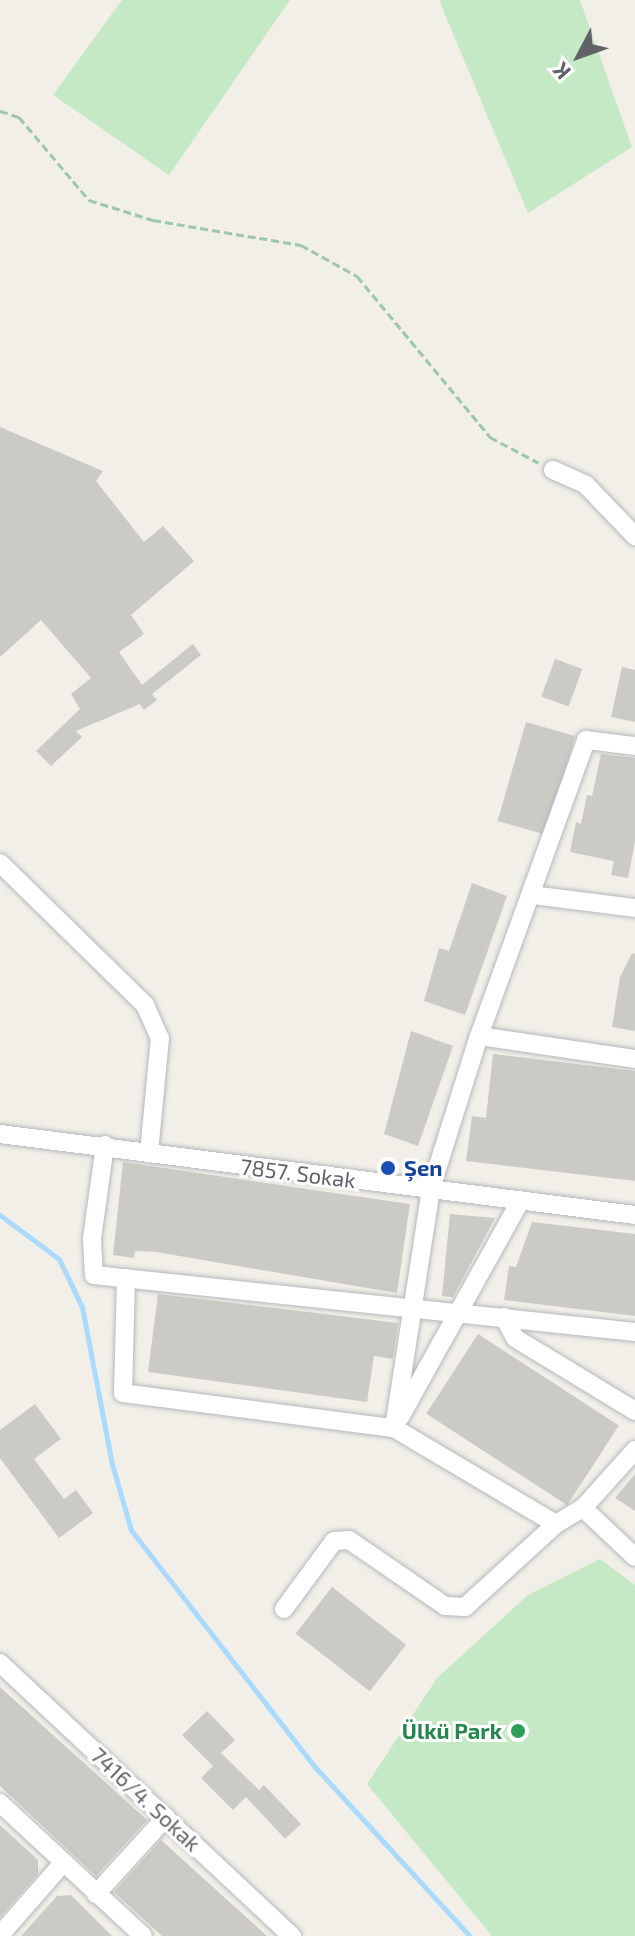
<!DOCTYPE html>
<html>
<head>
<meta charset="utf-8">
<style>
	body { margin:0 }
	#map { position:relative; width:635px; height:1936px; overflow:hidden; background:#f1efe8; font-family:"Exo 2",sans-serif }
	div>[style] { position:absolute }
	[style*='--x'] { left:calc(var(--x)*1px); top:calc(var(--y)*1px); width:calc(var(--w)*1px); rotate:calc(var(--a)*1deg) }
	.green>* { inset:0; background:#c5e8c5 }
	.stream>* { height:5px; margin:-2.5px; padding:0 2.5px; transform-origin:2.5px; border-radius:2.5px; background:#aadaff }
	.building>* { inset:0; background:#cccac5; transform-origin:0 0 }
	.path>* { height:3px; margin-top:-1.5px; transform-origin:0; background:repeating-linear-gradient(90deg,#9cc7a9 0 8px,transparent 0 12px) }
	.roads { filter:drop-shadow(0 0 2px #b5b8bc) drop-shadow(0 0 2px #b5b8bc) }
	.minor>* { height:18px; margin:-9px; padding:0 9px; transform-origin:9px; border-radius:9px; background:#fff }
	.dots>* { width:22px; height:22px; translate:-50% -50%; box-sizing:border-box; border:4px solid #fff; border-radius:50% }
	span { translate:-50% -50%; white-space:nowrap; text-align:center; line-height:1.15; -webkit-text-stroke:6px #fff; paint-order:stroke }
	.transit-label { font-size:22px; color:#164399; font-weight:700 }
	.left { translate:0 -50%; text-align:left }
	.street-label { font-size:22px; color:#5f6368 }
	.leisure-label { font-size:22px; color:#27864d; font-weight:700 }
	.right { translate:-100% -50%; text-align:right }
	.north { position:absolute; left:539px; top:16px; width:80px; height:80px; -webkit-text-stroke:6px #fff; paint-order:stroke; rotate:229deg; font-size:22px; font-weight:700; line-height:32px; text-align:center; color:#5f6368 }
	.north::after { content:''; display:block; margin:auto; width:28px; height:36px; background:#5f6368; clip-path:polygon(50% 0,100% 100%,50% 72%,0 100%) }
</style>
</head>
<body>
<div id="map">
	<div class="green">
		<i style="clip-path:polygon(122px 0,290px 0,169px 175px,53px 95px)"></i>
		<i style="clip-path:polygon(439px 0,580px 0,632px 147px,528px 213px)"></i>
		<i style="clip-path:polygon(600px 1559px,635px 1585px,635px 1936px,492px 1936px,367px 1784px,437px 1678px,528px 1595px)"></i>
	</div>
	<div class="stream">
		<i style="--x:0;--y:1215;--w:74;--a:36.7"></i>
		<i style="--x:59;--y:1259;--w:53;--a:64.4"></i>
		<i style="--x:82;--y:1307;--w:160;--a:79.2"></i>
		<i style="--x:112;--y:1464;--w:69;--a:73.9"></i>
		<i style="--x:131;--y:1530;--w:300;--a:52.2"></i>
		<i style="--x:315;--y:1767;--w:229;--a:47.5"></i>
	</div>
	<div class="building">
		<i style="clip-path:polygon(0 427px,103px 471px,96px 481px,144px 542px,163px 526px,194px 561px,131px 615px,144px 634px,119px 652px,142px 685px,193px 644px,201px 655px,152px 694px,157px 700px,144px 710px,140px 704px,76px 731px,82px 737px,51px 766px,36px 751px,80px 709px,71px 694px,91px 678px,41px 620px,0 657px)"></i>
		<i style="left:555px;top:659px;width:29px;height:40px;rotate:20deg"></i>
		<i style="clip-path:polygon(622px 667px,635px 670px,635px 722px,611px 717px)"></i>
		<i style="left:526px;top:722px;width:51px;height:103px;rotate:16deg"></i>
		<i style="clip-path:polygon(601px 754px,635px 758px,635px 841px,628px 878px,611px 875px,614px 861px,570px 852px,576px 822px,581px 824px,587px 795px,592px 796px)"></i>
		<i style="clip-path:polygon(472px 883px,507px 896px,465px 1015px,424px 1001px,439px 948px,449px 951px)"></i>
		<i style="clip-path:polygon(632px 953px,635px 954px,635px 1031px,612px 1027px,620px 977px)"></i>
		<i style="clip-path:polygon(411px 1031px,453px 1046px,418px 1146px,384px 1134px)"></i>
		<i style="clip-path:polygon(493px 1054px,635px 1071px,635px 1181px,466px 1161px,472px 1116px,486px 1118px)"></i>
		<i style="clip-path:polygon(123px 1162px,410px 1204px,397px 1293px,156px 1252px,135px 1251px,134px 1258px,113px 1255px)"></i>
		<i style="clip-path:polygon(450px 1214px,495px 1218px,453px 1297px,442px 1296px)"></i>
		<i style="clip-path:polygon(532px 1222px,635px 1234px,635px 1316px,504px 1300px,509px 1266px,516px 1267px)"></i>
		<i style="clip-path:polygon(158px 1294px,398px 1323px,393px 1359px,374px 1356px,367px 1402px,148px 1372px)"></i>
		<i style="left:478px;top:1334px;width:168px;height:95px;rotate:33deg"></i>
		<i style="clip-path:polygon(35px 1404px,61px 1439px,34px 1459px,64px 1499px,76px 1490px,93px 1513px,59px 1538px,0 1458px,0 1430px)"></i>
		<i style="clip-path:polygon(635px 1474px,635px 1511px,615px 1498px)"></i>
		<i style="left:332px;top:1587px;width:94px;height:59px;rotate:38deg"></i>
		<i style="clip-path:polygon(0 1687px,147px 1820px,96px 1876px,0 1786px)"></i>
		<i style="clip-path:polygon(207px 1711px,235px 1740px,221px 1753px,259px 1790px,264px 1785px,301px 1824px,285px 1839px,246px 1797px,233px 1810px,201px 1778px,213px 1766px,182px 1735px)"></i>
		<i style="clip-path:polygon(0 1825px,38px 1860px,38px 1874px,0 1917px)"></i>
		<i style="clip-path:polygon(161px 1840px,267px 1936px,162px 1936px,114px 1892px)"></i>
		<i style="clip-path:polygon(71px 1895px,112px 1936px,21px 1936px,57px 1896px)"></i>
	</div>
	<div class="path">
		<i style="--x:0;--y:111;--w:20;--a:18"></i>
		<i style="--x:19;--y:117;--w:109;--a:49.9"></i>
		<i style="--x:89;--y:200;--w:67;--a:17.4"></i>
		<i style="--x:153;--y:220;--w:150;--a:9.6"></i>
		<i style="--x:301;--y:245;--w:64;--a:29"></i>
		<i style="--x:357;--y:276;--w:209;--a:50.4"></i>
		<i style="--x:490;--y:437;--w:55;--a:28"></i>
	</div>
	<div class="roads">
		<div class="minor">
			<i style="--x:553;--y:470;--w:36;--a:24"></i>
			<i style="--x:586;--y:485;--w:71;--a:46.1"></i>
			<i style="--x:0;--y:863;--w:203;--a:44.4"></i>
			<i style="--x:145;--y:1005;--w:36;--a:66"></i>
			<i style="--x:160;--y:1038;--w:116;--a:95.5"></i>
			<i style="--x:532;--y:895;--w:104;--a:7.2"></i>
			<i style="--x:479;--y:1036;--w:158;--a:8.4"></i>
			<i style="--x:0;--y:1134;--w:640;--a:7.27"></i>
			<i style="--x:105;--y:1145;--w:95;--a:97.9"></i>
			<i style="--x:92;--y:1239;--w:36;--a:87"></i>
			<i style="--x:94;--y:1275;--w:544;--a:6.01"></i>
			<i style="--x:126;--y:1278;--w:115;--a:91.5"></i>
			<i style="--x:123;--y:1393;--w:273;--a:7.4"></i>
			<i style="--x:394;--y:1428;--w:188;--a:30.7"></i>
			<i style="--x:556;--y:1524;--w:31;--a:-31"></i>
			<i style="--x:583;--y:1508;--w:78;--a:-48.1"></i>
			<i style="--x:504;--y:1317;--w:24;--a:62"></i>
			<i style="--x:515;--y:1338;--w:140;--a:31.3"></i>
			<i style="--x:400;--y:1417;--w:248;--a:-60.9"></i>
			<i style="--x:394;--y:1428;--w:243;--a:-81.2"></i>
			<i style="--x:431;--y:1188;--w:159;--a:-72.5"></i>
			<i style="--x:479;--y:1036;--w:315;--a:-70.1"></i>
			<i style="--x:586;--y:740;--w:49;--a:7"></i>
			<i style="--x:583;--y:1508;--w:71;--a:43.3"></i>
			<i style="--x:284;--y:1609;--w:84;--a:-53.7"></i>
			<i style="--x:334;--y:1541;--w:15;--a:-4"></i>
			<i style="--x:349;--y:1540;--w:116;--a:34.5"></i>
			<i style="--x:445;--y:1606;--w:20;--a:3"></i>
			<i style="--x:465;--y:1607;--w:123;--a:-42.4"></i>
			<i style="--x:0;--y:1663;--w:400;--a:43.1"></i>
			<i style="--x:0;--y:1803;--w:195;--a:42.9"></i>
			<i style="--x:96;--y:1894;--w:104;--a:-47.7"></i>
			<i style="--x:0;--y:1935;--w:96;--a:-48.8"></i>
		</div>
	</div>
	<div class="dots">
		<i style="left:388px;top:1168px;background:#1a4fb4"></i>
		<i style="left:518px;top:1731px;background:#2e9e5b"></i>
	</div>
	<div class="transit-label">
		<span class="left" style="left:404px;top:1168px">Şen</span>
	</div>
	<div class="street-label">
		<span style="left:298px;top:1173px;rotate:7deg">7857. Sokak</span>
		<span style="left:146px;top:1799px;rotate:43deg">7416/4. Sokak</span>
	</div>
	<div class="leisure-label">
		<span class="right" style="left:502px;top:1731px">Ülkü Park</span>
	</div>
	<div class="north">K</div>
</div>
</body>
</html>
